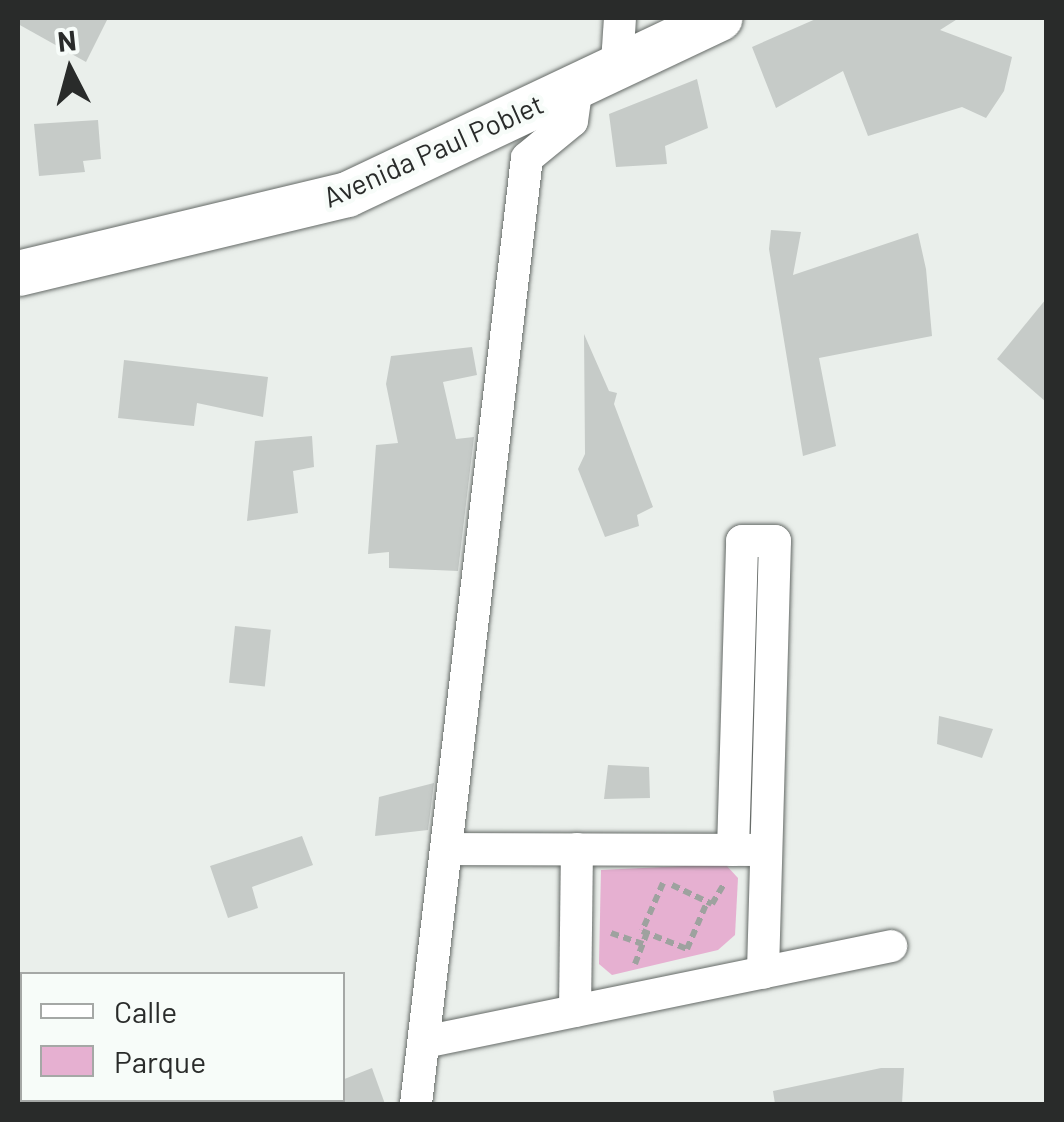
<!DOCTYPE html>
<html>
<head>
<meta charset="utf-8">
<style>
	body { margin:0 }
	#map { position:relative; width:1064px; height:1122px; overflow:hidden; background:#eaefeb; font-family:Barlow,sans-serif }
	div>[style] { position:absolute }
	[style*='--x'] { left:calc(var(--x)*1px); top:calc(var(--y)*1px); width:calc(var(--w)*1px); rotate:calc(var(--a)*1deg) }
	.green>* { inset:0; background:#e6b0d1 }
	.building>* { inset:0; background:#c6cbc8; transform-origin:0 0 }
	.path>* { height:6px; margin-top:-3px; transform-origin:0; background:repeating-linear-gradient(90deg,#9ea29f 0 8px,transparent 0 13px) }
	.roads { filter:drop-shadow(0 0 2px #656a67) drop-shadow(0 0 2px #656a67) }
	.street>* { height:32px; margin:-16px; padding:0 16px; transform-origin:16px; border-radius:16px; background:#fff }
	.secondary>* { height:45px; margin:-22.5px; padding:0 22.5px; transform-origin:22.5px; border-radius:22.5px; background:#fff }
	span { translate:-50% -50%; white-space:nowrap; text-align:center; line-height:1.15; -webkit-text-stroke:9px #f7fcf9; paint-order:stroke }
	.street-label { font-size:28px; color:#292b2a }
	.frame { position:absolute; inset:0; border:20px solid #292b2a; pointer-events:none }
	.legend { position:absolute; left:20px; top:972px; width:325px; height:130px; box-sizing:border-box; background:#f7fcf9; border:2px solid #a5a8a6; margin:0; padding:12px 18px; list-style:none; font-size:30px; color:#292b2a }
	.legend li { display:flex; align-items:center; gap:20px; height:50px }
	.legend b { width:50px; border:2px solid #a5a8a6 }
	.north { position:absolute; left:20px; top:20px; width:100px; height:100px; -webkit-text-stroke:8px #f7fcf9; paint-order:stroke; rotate:354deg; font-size:28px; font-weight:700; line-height:40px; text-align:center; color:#292b2a }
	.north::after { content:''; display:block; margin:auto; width:35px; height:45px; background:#292b2a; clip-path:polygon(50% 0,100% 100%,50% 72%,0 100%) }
</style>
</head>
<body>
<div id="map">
	<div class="green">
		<i style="clip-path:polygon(725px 864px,738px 878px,735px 935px,718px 950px,612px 975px,599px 964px,601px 870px)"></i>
	</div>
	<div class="building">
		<i style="clip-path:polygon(18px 18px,108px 18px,86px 62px,18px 24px)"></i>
		<i style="clip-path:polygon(818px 18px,959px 18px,940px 30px,1012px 57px,1004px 91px,986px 118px,962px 107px,868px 136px,843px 71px,776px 108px,752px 47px)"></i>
		<i style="clip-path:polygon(697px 79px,708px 128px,665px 146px,667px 164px,616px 167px,609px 114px)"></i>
		<i style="clip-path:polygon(98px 120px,101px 159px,83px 161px,85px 172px,39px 176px,34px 124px)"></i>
		<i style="clip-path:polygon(771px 230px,801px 232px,793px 275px,918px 233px,926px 269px,932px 336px,819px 358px,836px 446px,803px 456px,769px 249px)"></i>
		<i style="clip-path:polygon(1046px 299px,1046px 402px,997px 359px)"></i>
		<i style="clip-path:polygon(584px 334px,609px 391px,617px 393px,614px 404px,653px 507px,637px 515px,639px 526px,605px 537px,578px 469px,585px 454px)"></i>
		<i style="clip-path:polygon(472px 347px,477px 375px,443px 382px,456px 439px,474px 437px,458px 571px,389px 568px,389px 552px,368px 554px,376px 445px,398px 443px,386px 384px,391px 356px)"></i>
		<i style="clip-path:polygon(124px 360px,268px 377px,263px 417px,197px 403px,194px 426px,118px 418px)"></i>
		<i style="clip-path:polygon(312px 436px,314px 467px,293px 471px,298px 513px,247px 521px,255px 441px)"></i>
		<i style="left:235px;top:626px;width:36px;height:57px;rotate:6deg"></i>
		<i style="clip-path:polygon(939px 716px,993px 729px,982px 758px,937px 744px)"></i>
		<i style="clip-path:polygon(608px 765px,649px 767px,650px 798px,604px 799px)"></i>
		<i style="clip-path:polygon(434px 783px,428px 830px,375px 836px,379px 797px)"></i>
		<i style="clip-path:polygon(302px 836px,313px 865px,252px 887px,258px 908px,228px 918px,210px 866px)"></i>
		<i style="clip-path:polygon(372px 1068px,385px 1104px,342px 1104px,342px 1080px)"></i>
		<i style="clip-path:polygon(881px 1068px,904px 1068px,902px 1104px,775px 1104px,773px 1091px)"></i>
	</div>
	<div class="path">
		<i style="--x:663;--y:883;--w:52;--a:113.6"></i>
		<i style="--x:642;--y:931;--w:48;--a:21.8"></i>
		<i style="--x:687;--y:949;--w:51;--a:-66.9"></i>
		<i style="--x:672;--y:885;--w:44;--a:25.4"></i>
		<i style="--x:712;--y:904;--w:23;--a:-59"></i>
		<i style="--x:611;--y:933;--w:34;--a:19"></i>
		<i style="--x:635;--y:964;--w:33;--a:-69"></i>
	</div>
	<div class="roads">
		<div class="street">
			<i style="--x:617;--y:63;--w:45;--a:-86.2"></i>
			<i style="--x:446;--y:849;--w:306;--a:0.2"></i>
			<i style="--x:733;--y:850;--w:309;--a:-88.3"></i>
			<i style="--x:742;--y:541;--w:33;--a:0"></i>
			<i style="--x:775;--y:541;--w:432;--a:91.6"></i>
			<i style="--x:575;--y:1011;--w:162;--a:-89.3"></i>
			<i style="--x:424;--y:1042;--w:477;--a:-11.6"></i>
			<i style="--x:416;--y:1104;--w:952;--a:-83.31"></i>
			<i style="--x:527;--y:158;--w:58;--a:-39.4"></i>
			<i style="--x:572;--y:121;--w:37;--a:-82"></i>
		</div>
		<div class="secondary">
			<i style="--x:18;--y:273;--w:338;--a:-13.5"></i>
			<i style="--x:347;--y:194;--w:412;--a:-25.3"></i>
		</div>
	</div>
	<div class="street-label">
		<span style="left:433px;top:150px;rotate:-24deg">Avenida Paul Poblet</span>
	</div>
	<div class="frame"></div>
	<ul class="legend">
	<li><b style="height:12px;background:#fff"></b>Calle</li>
	<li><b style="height:28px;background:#e6b0d1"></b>Parque</li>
	</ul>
	<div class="north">N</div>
</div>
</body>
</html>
